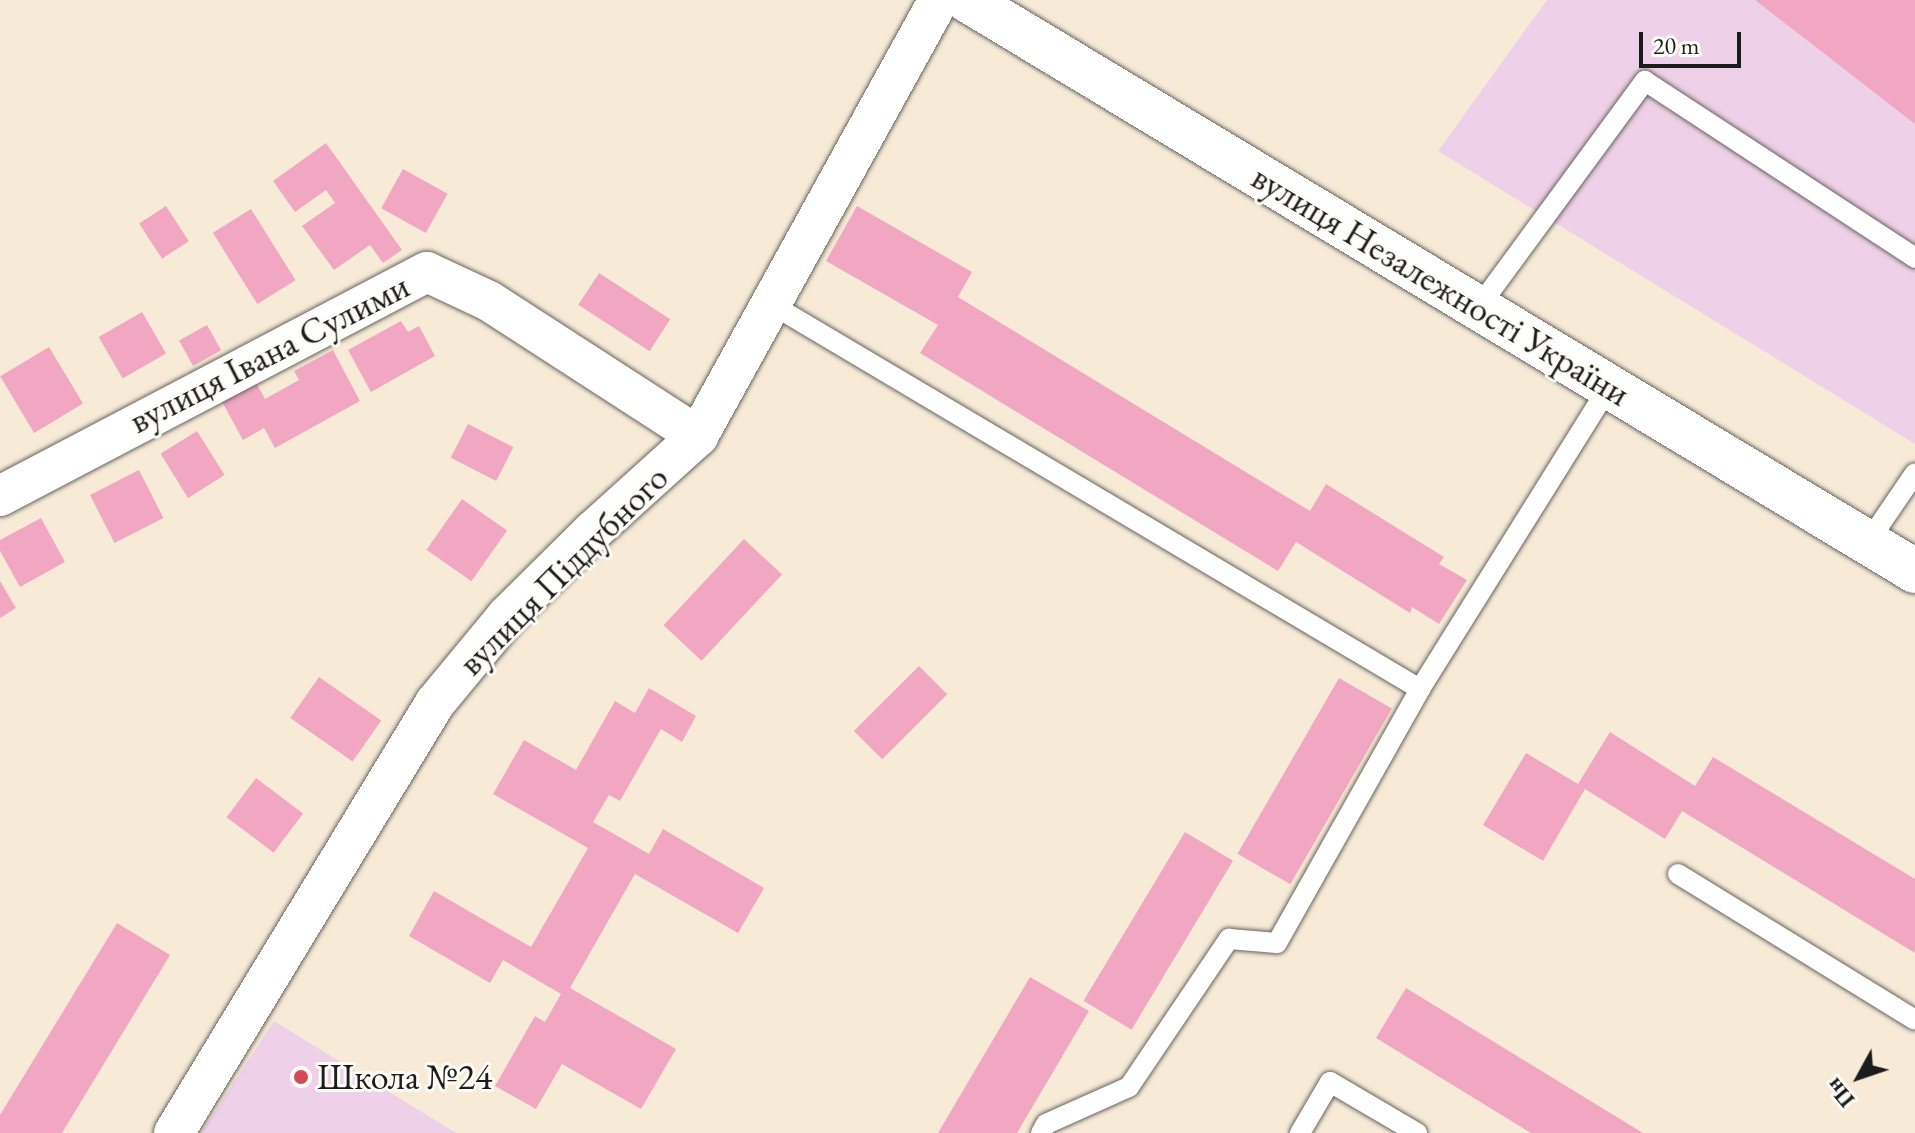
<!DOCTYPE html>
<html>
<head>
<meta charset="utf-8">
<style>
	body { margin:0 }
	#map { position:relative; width:1915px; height:1133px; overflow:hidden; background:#f7ebd8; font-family:"EB Garamond",serif }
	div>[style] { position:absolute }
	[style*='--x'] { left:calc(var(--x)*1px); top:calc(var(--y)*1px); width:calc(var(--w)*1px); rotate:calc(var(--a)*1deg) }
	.built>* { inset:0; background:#eed0e8 }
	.building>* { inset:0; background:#f1a7c2; transform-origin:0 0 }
	.roads { filter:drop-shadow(0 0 2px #69645e) drop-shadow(0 0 2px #69645e) }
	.lane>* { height:20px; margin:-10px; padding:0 10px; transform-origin:10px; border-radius:10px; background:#fff }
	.street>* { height:40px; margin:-20px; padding:0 20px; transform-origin:20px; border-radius:20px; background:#fff }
	.secondary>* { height:44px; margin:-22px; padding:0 22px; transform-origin:22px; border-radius:22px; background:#fff }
	.dots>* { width:22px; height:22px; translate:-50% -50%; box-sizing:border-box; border:4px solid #fdfcf7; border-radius:50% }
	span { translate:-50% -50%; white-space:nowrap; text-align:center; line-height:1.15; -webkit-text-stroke:6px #fdfcf7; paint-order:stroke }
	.street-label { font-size:36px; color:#1c1c1c }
	.poi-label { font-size:36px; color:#1c1c1c }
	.left { translate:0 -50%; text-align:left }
	.north { position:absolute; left:1819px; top:1037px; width:80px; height:80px; -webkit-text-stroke:6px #fdfcf7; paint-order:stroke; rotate:230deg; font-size:22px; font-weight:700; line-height:32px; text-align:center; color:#1c1c1c }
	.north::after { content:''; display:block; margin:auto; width:28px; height:36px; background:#1c1c1c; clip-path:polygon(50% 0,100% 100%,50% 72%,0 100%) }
	.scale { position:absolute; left:1639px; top:32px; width:102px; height:36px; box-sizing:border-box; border:4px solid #1c1c1c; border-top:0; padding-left:10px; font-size:24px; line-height:28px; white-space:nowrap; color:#1c1c1c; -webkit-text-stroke:6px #fdfcf7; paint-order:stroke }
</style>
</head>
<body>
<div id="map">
	<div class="built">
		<i style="clip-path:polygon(1547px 0,1915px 0,1915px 444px,1438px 151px)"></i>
		<i style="clip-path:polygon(274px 1021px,456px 1133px,201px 1133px)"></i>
	</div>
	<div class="building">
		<i style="clip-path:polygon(1755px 0,1915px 0,1915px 124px)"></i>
		<i style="clip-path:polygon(326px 143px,402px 250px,383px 263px,370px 245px,334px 270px,302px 226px,335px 203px,326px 190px,295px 212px,273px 181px)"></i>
		<i style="left:403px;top:169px;width:51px;height:45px;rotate:29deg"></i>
		<i style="left:166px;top:206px;width:42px;height:32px;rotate:57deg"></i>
		<i style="clip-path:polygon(857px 206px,972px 272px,958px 297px,1310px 511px,1326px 484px,1444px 557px,1439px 564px,1467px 580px,1439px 624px,1412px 607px,1410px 613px,1296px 542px,1278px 571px,920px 353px,938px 325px,826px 261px)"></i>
		<i style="left:251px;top:209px;width:84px;height:45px;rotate:58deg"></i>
		<i style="left:599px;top:273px;width:85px;height:38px;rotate:33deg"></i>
		<i style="left:142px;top:312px;width:48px;height:50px;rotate:60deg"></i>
		<i style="clip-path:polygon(401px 321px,408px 332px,419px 326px,435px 356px,371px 392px,348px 350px)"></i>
		<i style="left:207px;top:325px;width:29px;height:32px;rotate:61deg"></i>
		<i style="left:49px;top:347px;width:66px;height:57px;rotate:59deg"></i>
		<i style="clip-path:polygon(333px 350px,360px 401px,275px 448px,264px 428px,243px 440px,220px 398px,254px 379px,265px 399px,299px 380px,294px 371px)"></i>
		<i style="left:468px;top:424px;width:51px;height:38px;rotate:27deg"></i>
		<i style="left:197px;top:431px;width:52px;height:43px;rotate:58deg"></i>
		<i style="left:139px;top:470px;width:54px;height:55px;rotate:63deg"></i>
		<i style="left:462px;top:499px;width:55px;height:62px;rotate:35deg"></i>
		<i style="clip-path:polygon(41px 518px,65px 562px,20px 587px,0 551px,0 540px)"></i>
		<i style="left:744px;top:539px;width:52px;height:118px;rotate:43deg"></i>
		<i style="clip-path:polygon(0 581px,16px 608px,0 618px)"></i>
		<i style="left:919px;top:666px;width:40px;height:92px;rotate:45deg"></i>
		<i style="left:319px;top:677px;width:76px;height:50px;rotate:35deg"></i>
		<i style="left:1339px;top:678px;width:61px;height:203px;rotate:30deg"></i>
		<i style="clip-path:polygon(649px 688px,696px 716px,682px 742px,661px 729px,620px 801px,609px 795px,593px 822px,649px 854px,663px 829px,764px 888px,738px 933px,635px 874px,570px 988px,676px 1049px,641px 1109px,562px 1064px,536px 1109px,495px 1086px,535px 1016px,545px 1022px,561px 994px,503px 960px,490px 983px,409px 936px,434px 891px,531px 947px,588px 848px,493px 794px,524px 740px,576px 770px,615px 701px,635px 713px)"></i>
		<i style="clip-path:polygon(1610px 732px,1695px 786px,1713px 757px,1915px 879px,1915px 953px,1682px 811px,1665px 839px,1585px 789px,1543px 861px,1483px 825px,1526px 753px,1578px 784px)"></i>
		<i style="left:256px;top:778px;width:59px;height:49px;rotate:37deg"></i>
		<i style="left:1185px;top:832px;width:56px;height:197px;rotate:31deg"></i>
		<i style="clip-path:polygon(117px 923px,170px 955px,62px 1133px,0 1133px,0 1115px)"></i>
		<i style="clip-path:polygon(1030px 977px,1089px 1011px,1017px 1133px,938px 1133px)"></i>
		<i style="clip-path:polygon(1406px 988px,1643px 1133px,1531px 1133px,1376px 1038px)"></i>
	</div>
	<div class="roads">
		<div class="lane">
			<i style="--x:771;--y:304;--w:755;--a:30.68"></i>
			<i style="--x:1420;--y:689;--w:356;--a:-58"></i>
			<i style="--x:1478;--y:308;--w:282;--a:-53.7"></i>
			<i style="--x:1645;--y:81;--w:323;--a:33.2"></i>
			<i style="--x:1868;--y:542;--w:83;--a:-55.7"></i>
			<i style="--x:1678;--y:874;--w:278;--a:31.6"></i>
			<i style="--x:1041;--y:1133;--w:10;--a:-61"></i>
			<i style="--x:1046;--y:1124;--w:91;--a:-24"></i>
			<i style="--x:1129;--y:1087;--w:179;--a:-56"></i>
			<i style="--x:1229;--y:939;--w:48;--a:4.8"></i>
			<i style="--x:1277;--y:943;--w:291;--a:-60.6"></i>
			<i style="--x:1300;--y:1133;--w:59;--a:-59.5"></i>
			<i style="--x:1330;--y:1082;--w:101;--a:30.4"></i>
		</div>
		<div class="street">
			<i style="--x:0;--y:496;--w:482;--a:-27.7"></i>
			<i style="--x:427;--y:272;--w:68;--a:25.1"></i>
			<i style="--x:489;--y:301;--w:249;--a:32.9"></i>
			<i style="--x:174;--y:1133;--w:503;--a:-58.74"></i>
			<i style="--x:435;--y:703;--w:113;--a:-50.4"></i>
			<i style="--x:507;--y:616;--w:121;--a:-44.7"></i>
			<i style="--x:593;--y:531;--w:142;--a:-42.1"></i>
			<i style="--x:698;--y:436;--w:498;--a:-61.1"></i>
		</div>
		<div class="secondary">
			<i style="--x:967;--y:0;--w:1107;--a:31.06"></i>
		</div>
	</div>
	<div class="dots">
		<i style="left:301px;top:1077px;background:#d1495b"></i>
	</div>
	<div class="street-label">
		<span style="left:1441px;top:285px;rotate:31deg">вулиця Незалежності України</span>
		<span style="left:269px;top:353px;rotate:-27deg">вулиця Івана Сулими</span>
		<span style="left:563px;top:570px;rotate:-45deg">вулиця Піддубного</span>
	</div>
	<div class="poi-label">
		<span class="left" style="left:317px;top:1077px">Школа №24</span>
	</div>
	<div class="north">Пн</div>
	<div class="scale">20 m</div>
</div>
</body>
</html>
